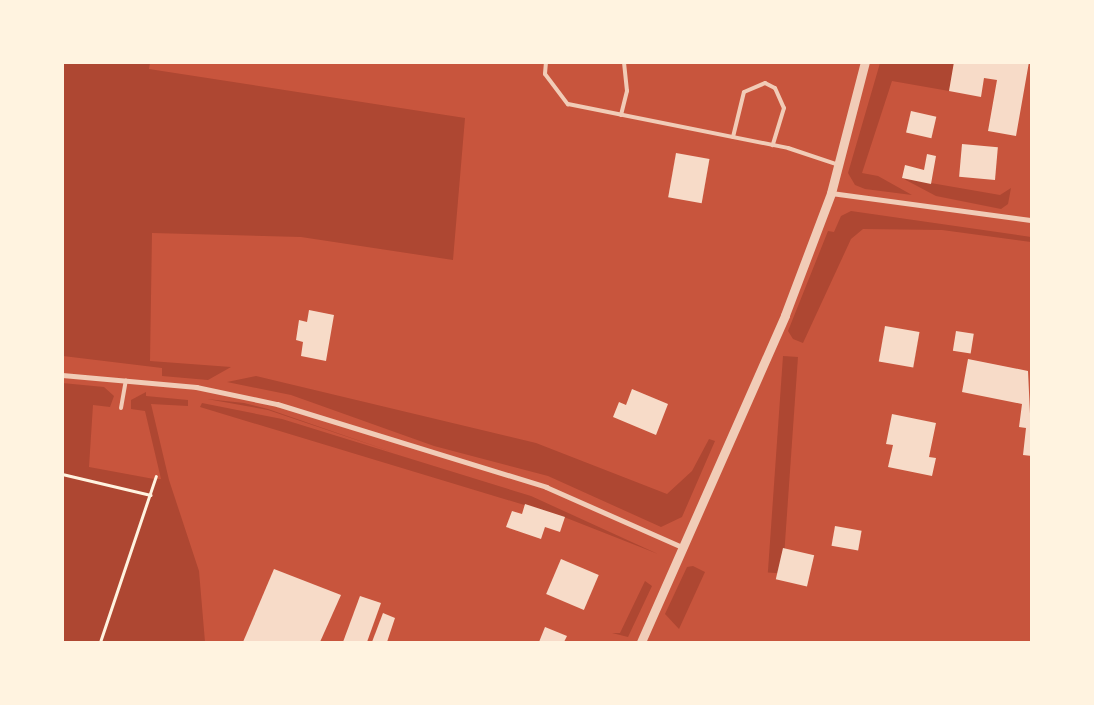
<!DOCTYPE html>
<html>
<head>
<meta charset="utf-8">
<style>
	body { margin:0 }
	#map { position:relative; width:1094px; height:705px; overflow:hidden; background:#c8553d; font-family:Quicksand,sans-serif }
	div>[style] { position:absolute }
	[style*='--x'] { left:calc(var(--x)*1px); top:calc(var(--y)*1px); width:calc(var(--w)*1px); rotate:calc(var(--a)*1deg) }
	.green>* { inset:0; background:#ae4732; transform-origin:0 0 }
	.building>* { inset:0; background:#f7dbc8; transform-origin:0 0 }
	.path>* { height:3px; margin:-1.5px; padding:0 1.5px; transform-origin:1.5px; border-radius:1.5px; background:#fff3e0 }
	.service>* { height:4px; margin:-2px; padding:0 2px; transform-origin:2px; border-radius:2px; background:#f1ccb7 }
	.minor>* { height:5px; margin:-2.5px; padding:0 2.5px; transform-origin:2.5px; border-radius:2.5px; background:#f1ccb7 }
	.tertiary>* { height:9px; margin:-4.5px; padding:0 4.5px; transform-origin:4.5px; border-radius:4.5px; background:#f1ccb7 }
	span { translate:-50% -50%; white-space:nowrap; text-align:center; line-height:1.15; -webkit-text-stroke:4px #fff3e0; paint-order:stroke }
	.frame { position:absolute; inset:0; border:64px solid #fff3e0; pointer-events:none }
</style>
</head>
<body>
<div id="map">
	<div class="green">
		<i style="clip-path:polygon(62px 63px,150px 63px,149px 69px,465px 118px,453px 260px,301px 237px,152px 233px,150px 361px,231px 367px,208px 380px,162px 376px,162px 368px,63px 356px)"></i>
		<i style="clip-path:polygon(880px 63px,954px 63px,949px 91px,892px 81px,862px 173px,878px 176px,912px 195px,865px 189px,855px 185px,848px 173px)"></i>
		<i style="clip-path:polygon(902px 178px,1000px 195px,1011px 188px,1008px 204px,1001px 209px,936px 196px)"></i>
		<i style="clip-path:polygon(851px 211px,1031px 237px,1031px 242px,942px 230px,863px 229px,851px 239px,803px 343px,793px 339px,788px 331px,828px 231px,834px 232px,841px 216px)"></i>
		<i style="left:783px;top:356px;width:15px;height:217px;rotate:4deg"></i>
		<i style="clip-path:polygon(256px 376px,536px 443px,667px 494px,692px 471px,709px 439px,715px 441px,682px 517px,661px 527px,548px 476px,434px 446px,291px 395px,227px 382px)"></i>
		<i style="clip-path:polygon(62px 383px,104px 387px,114px 396px,110px 407px,93px 405px,89px 467px,154px 479px,161px 479px,145px 411px,131px 409px,131px 400px,146px 392px,146px 396px,188px 400px,188px 406px,151px 404px,169px 480px,199px 571px,205px 642px,63px 642px)"></i>
		<i style="clip-path:polygon(207px 399px,244px 403px,268px 409px,395px 453px,268px 410px)"></i>
		<i style="clip-path:polygon(202px 403px,282px 419px,531px 496px,658px 554px,564px 517px,200px 407px)"></i>
		<i style="clip-path:polygon(693px 566px,705px 572px,679px 629px,665px 614px,687px 567px)"></i>
		<i style="clip-path:polygon(645px 581px,652px 586px,628px 637px,612px 633px,620px 633px)"></i>
	</div>
	<div class="building">
		<i style="clip-path:polygon(954px 62px,1029px 62px,1016px 136px,988px 131px,997px 80px,984px 78px,981px 97px,949px 91px)"></i>
		<i style="left:911px;top:111px;width:26px;height:22px;rotate:13deg"></i>
		<i style="left:962px;top:144px;width:36px;height:33px;rotate:5deg"></i>
		<i style="left:676px;top:153px;width:34px;height:45px;rotate:10deg"></i>
		<i style="clip-path:polygon(927px 154px,936px 156px,931px 184px,902px 178px,905px 165px,924px 170px)"></i>
		<i style="clip-path:polygon(309px 310px,334px 315px,326px 361px,301px 356px,303px 342px,296px 340px,299px 320px,307px 322px)"></i>
		<i style="left:885px;top:326px;width:35px;height:36px;rotate:10deg"></i>
		<i style="left:956px;top:331px;width:18px;height:20px;rotate:9deg"></i>
		<i style="clip-path:polygon(968px 359px,1028px 371px,1032px 456px,1023px 455px,1026px 428px,1019px 427px,1022px 404px,962px 392px)"></i>
		<i style="clip-path:polygon(632px 389px,668px 404px,656px 435px,613px 417px,619px 402px,626px 405px)"></i>
		<i style="clip-path:polygon(892px 414px,936px 423px,929px 457px,936px 458px,932px 476px,888px 467px,893px 445px,886px 444px)"></i>
		<i style="clip-path:polygon(525px 504px,565px 517px,560px 532px,545px 527px,541px 539px,506px 527px,512px 511px,522px 514px)"></i>
		<i style="left:835px;top:526px;width:27px;height:20px;rotate:10deg"></i>
		<i style="left:783px;top:548px;width:32px;height:32px;rotate:13deg"></i>
		<i style="left:561px;top:559px;width:41px;height:38px;rotate:23deg"></i>
		<i style="clip-path:polygon(274px 569px,341px 595px,320px 642px,243px 642px)"></i>
		<i style="clip-path:polygon(360px 596px,381px 603px,367px 642px,343px 642px)"></i>
		<i style="clip-path:polygon(383px 613px,395px 618px,387px 642px,372px 642px)"></i>
		<i style="clip-path:polygon(545px 627px,567px 636px,564px 642px,539px 642px)"></i>
	</div>
	<div class="path">
		<i style="--x:62;--y:474;--w:91;--a:13.3"></i>
		<i style="--x:62;--y:642;--w:3;--a:0"></i>
		<i style="--x:100;--y:642;--w:175;--a:-71.4"></i>
	</div>
	<div class="service">
		<i style="--x:546;--y:62;--w:12;--a:95"></i>
		<i style="--x:545;--y:74;--w:38;--a:53"></i>
		<i style="--x:568;--y:104;--w:224;--a:11.3"></i>
		<i style="--x:788;--y:148;--w:54;--a:18.4"></i>
		<i style="--x:621;--y:115;--w:25;--a:-76"></i>
		<i style="--x:627;--y:91;--w:29;--a:-96"></i>
		<i style="--x:733;--y:137;--w:46;--a:-76.3"></i>
		<i style="--x:744;--y:92;--w:23;--a:-23"></i>
		<i style="--x:765;--y:83;--w:11;--a:27"></i>
		<i style="--x:775;--y:88;--w:22;--a:66"></i>
		<i style="--x:784;--y:108;--w:39;--a:107"></i>
		<i style="--x:121;--y:408;--w:28;--a:-80"></i>
	</div>
	<div class="minor">
		<i style="--x:831;--y:193;--w:203;--a:7.7"></i>
		<i style="--x:62;--y:375;--w:135;--a:5.1"></i>
		<i style="--x:196;--y:387;--w:83;--a:11.9"></i>
		<i style="--x:277;--y:404;--w:282;--a:17.1"></i>
		<i style="--x:546;--y:487;--w:151;--a:23.8"></i>
	</div>
	<div class="tertiary">
		<i style="--x:641;--y:642;--w:357;--a:-66.2"></i>
		<i style="--x:785;--y:315;--w:130;--a:-69.3"></i>
		<i style="--x:831;--y:193;--w:135;--a:-75.5"></i>
	</div>
	<div class="frame"></div>
</div>
</body>
</html>
